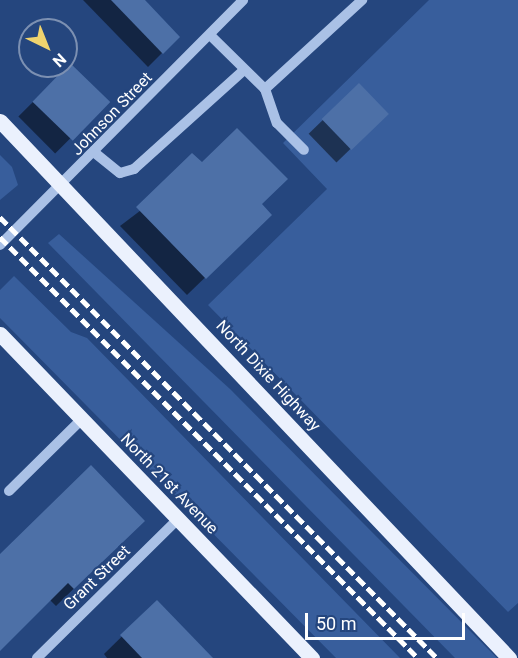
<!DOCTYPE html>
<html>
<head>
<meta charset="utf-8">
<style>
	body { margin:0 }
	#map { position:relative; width:518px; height:658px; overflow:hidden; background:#25467e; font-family:Roboto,sans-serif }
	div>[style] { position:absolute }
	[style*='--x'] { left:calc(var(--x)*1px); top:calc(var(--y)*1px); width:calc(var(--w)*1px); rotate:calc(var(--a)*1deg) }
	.green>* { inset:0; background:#385e9c }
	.shadow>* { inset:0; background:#0007; transform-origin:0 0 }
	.building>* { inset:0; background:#4d70a7; transform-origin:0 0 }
	.minor>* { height:10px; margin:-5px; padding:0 5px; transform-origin:5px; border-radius:5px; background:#aac1e6 }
	.major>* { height:15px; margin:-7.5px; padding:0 7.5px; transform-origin:7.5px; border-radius:7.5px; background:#ebf1fd }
	.rail>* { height:4.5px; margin-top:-2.25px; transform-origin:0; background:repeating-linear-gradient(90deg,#fff 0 10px,transparent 0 14.5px) }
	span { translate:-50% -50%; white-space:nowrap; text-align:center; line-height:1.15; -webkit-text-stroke:4.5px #25467e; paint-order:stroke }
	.street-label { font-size:16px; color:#fff }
	.north { position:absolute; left:18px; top:18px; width:60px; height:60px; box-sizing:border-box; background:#25467e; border:2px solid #7c90b2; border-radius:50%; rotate:137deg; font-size:16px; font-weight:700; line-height:24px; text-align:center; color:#fff }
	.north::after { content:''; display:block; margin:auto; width:21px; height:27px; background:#efd36e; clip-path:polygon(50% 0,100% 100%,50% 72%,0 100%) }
	.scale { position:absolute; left:305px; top:613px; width:160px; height:27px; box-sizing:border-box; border:3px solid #fff; border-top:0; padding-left:8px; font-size:18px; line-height:21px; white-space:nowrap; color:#fff; -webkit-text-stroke:4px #25467e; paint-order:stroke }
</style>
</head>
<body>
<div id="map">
	<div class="green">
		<i style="clip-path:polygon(429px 0,518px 0,518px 603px,508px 612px,208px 305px,327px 189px,283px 143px)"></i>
		<i style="clip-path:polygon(0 155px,12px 167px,18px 185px,0 200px)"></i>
		<i style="clip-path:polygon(59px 234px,230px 389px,497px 658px,455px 658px,48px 243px)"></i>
		<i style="clip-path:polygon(14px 276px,71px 332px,87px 338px,400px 658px,336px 658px,0 318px,0 290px)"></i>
	</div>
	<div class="shadow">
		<i style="clip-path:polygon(83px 0,143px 0,178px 37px,148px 67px)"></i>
		<i style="left:70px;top:65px;width:52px;height:73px;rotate:45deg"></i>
		<i style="left:359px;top:85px;width:40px;height:70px;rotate:46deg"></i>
		<i style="clip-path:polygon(202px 164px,260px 204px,252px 232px,187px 295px,120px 226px)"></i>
		<i style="clip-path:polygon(143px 521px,56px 606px,50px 600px,0 649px,0 556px)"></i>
		<i style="clip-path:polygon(157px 602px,211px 658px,107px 658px,104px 654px)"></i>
	</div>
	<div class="building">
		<i style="clip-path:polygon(111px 0,145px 0,180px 37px,163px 54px)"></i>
		<i style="left:70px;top:63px;width:56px;height:54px;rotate:44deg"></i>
		<i style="left:359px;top:83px;width:43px;height:52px;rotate:46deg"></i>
		<i style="clip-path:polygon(237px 128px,288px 179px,262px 204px,272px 215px,206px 279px,136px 207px,192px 153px,202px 162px)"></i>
		<i style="clip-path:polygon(91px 465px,145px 521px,74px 589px,68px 583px,0 651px,0 554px)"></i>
		<i style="clip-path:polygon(157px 600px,213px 658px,142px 658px,120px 635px)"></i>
	</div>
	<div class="minor">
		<i style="--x:210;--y:35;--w:77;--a:44.5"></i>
		<i style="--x:265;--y:89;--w:132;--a:-42.5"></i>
		<i style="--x:265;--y:89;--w:36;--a:71"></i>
		<i style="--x:277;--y:123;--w:38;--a:45"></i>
		<i style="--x:95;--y:153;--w:32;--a:39"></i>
		<i style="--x:120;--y:173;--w:15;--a:-16"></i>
		<i style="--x:134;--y:169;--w:148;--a:-42"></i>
		<i style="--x:0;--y:245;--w:345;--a:-45.2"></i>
		<i style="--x:9;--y:491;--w:103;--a:-44.6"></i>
		<i style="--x:37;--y:658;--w:198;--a:-44.6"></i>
	</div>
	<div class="major">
		<i style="--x:0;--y:121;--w:740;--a:46.53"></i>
		<i style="--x:0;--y:334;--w:450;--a:46.1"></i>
	</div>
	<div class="rail">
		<i style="--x:0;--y:217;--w:621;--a:45.26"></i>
		<i style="--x:0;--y:237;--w:593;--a:45.2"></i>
	</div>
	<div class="street-label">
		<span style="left:112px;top:114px;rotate:-46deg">Johnson Street</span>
		<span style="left:268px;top:376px;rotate:47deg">North Dixie Highway</span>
		<span style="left:169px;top:484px;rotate:46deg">North 21st Avenue</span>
		<span style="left:97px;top:578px;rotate:-44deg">Grant Street</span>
	</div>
	<div class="north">N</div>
	<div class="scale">50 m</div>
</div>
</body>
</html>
